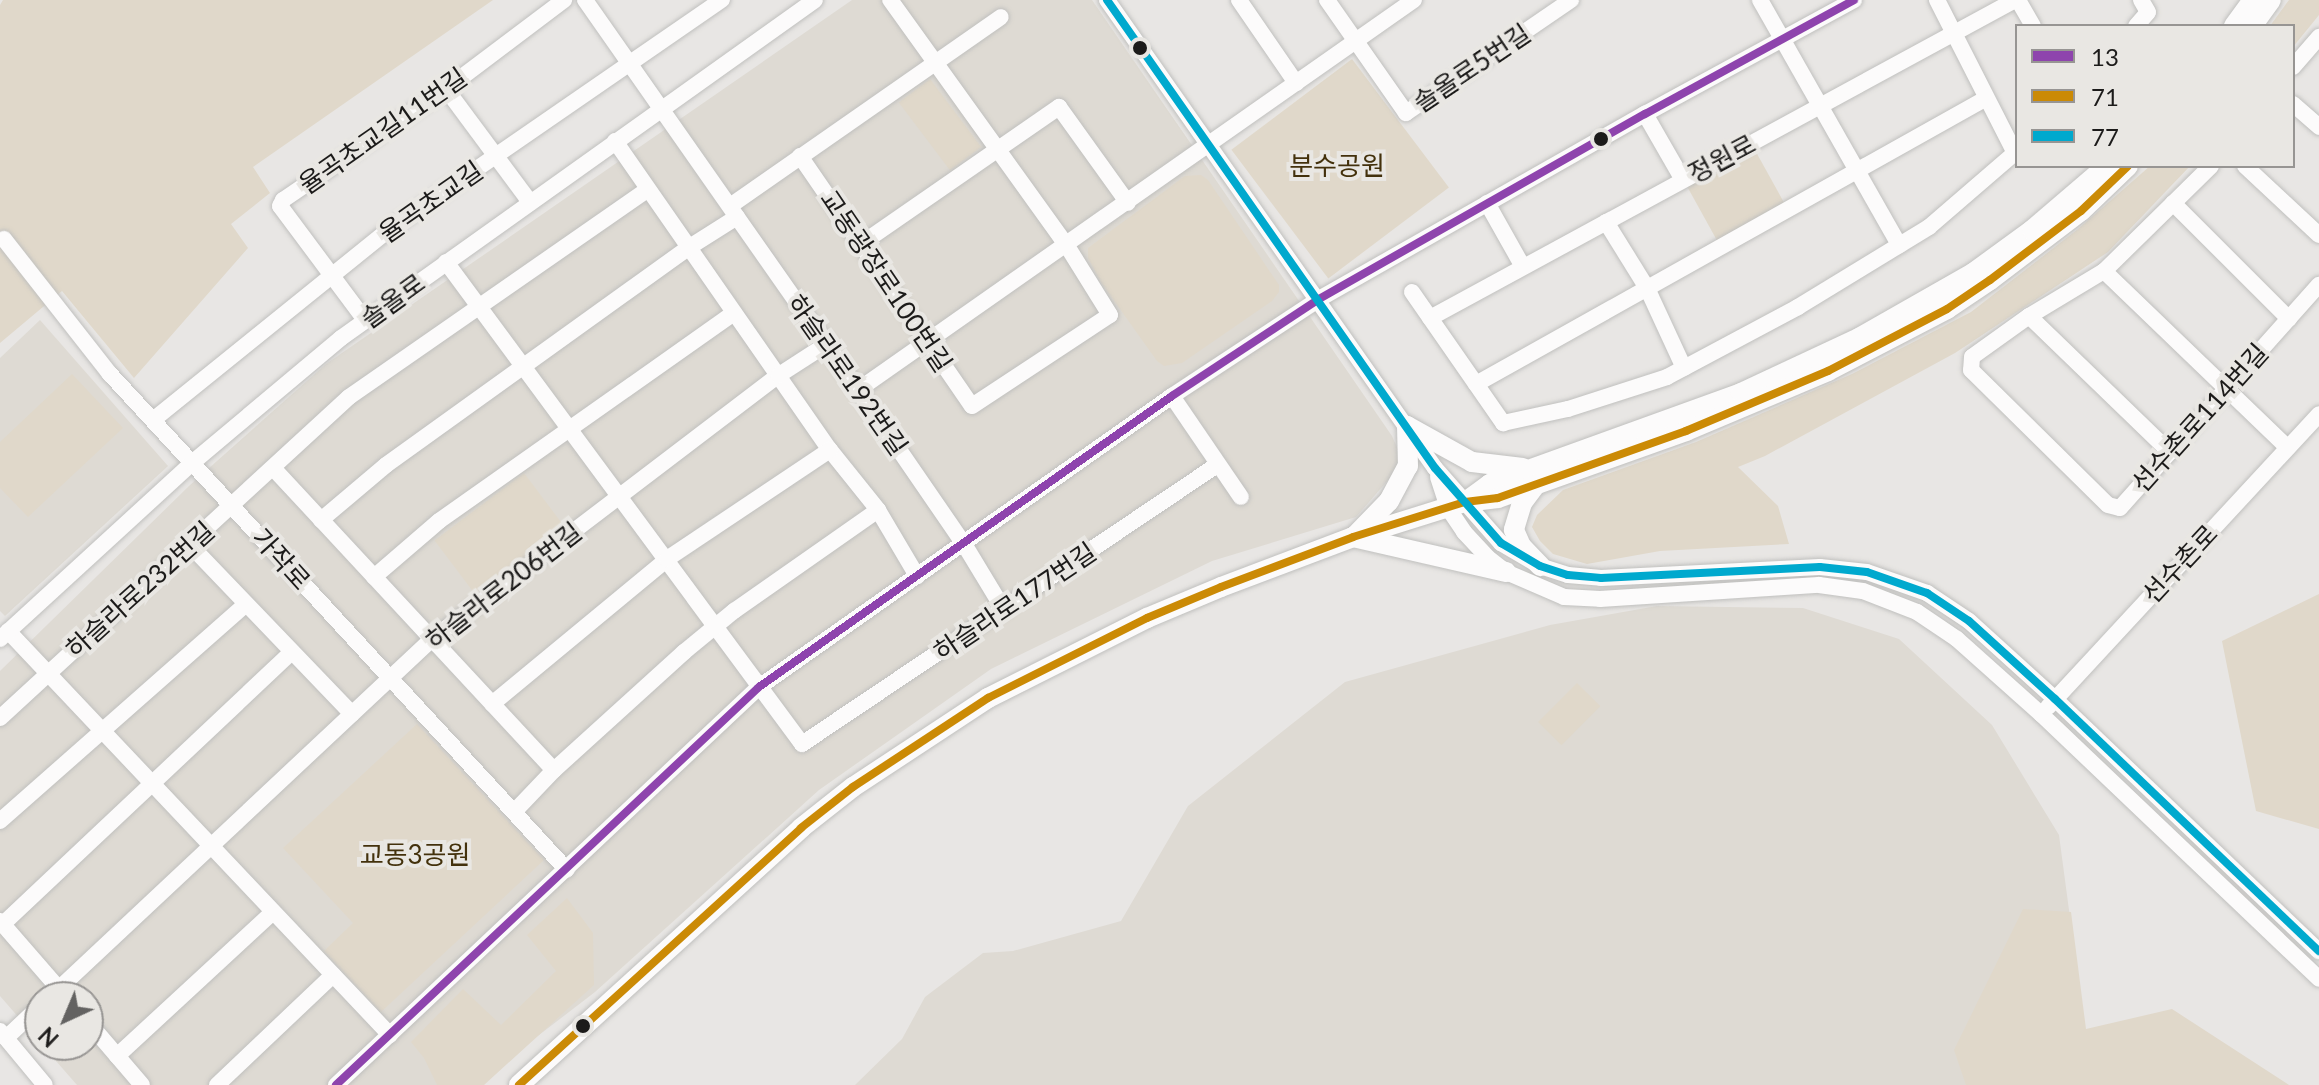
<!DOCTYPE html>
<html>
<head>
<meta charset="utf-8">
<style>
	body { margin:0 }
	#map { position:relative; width:2319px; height:1085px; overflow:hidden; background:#e8e6e4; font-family:Lato,"Noto Sans KR",sans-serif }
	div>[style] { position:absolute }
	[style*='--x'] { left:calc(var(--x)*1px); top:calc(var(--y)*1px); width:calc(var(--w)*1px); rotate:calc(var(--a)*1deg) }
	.built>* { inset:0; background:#dedad3 }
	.green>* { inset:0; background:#e0d8ca; transform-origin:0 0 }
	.roads { filter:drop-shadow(0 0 2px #c0c0be) drop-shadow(0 0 2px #c0c0be) }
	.minor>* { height:16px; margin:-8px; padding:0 8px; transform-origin:8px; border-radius:8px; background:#fcfbfb }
	.major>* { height:20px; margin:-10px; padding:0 10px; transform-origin:10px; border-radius:10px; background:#fcfbfb }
	.bus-1>* { height:8px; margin:-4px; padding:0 4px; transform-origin:4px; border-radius:4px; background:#8e44ad }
	.bus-2>* { height:8px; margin:-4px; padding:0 4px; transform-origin:4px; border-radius:4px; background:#cb8a05 }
	.bus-3>* { height:8px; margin:-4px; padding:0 4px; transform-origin:4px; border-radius:4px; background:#00a9ce }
	.dots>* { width:22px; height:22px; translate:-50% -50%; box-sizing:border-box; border:4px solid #e9e7e3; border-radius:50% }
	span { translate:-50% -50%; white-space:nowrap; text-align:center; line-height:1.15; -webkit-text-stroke:8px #e9e7e3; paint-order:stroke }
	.street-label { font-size:26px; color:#1c1b1a }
	.park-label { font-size:26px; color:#43310c }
	.legend { position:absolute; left:2015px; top:24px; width:280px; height:144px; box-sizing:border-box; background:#e9e7e3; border:2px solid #979593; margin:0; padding:10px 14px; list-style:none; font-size:24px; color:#1c1b1a }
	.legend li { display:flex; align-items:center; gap:16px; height:40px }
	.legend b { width:40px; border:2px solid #979593 }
	.north { position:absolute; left:24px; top:981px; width:80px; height:80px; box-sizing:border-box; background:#e9e7e3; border:2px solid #979593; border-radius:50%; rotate:224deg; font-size:22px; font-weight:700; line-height:32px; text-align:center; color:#1c1b1a }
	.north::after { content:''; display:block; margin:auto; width:28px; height:36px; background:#636261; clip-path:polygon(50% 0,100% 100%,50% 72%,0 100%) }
</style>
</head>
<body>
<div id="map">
	<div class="built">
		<i style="clip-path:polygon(852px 0,1092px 0,1392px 436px,1400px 454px,1395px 472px,1356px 517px,1212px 561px,991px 669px,819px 790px,595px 992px,474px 1085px,77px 1085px,42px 1045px,88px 1045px,88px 997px,40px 997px,40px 1042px,0 996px,0 671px,189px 486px,326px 364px)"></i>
		<i style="clip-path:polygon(40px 320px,168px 466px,5px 616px,0 611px,0 358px)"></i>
		<i style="clip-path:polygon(1657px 606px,1803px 608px,1899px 639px,1992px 725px,2059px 835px,2085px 1030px,2088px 1085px,855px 1085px,902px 1039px,925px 997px,983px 953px,1013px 951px,1121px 921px,1188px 806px,1345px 682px,1550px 625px)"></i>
	</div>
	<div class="green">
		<i style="clip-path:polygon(3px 0,493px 0,253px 167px,270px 193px,231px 224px,248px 248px,134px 378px,62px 291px,0 343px,0 5px)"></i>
		<i style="clip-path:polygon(2289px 0,2319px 0,2319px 15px,2293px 47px,2293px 26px,2270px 26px)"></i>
		<i style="left:1352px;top:59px;width:161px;height:151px;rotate:53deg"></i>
		<i style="left:930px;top:79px;width:85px;height:39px;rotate:53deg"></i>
		<i style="left:1751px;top:143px;width:76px;height:77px;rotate:61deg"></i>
		<i style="clip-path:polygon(2150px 166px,2190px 166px,2108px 252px,1955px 353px,1765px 456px,1738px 467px,1778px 506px,1789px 544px,1660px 551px,1587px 564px,1553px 554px,1540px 541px,1532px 527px,1537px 515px,1563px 490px,1696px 442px,1852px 374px,1971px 312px,2078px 229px)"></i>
		<i style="clip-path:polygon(1201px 175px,1208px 180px,1279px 285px,1279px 292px,1272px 301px,1182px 363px,1164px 366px,1157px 361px,1100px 281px,1088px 258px,1088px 248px,1185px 176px)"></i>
		<i style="clip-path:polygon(72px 374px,123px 428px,28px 517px,0 488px,0 442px)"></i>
		<i style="left:524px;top:473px;width:68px;height:112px;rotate:53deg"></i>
		<i style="clip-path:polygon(2319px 594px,2319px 829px,2256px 811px,2222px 641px)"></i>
		<i style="left:1577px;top:683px;width:33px;height:55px;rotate:45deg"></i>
		<i style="clip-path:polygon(417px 724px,544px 860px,381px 1012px,324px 951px,353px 923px,283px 848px)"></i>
		<i style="clip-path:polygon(567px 898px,593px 933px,594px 985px,484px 1085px,437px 1085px,424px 1058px,411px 1042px,463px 989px,501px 1025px,556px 971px,527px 935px)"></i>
		<i style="clip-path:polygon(2023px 909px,2071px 912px,2086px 1029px,2172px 1009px,2289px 1085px,1966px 1085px,1954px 1050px)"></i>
	</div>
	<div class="roads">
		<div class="minor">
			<i style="--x:585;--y:0;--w:476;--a:55"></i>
			<i style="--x:858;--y:390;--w:187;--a:55.5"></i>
			<i style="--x:964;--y:544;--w:77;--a:58.8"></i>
			<i style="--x:1107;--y:0;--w:571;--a:54.98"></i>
			<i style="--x:1435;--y:468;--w:100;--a:48.7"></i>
			<i style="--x:1501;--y:543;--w:45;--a:30.5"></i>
			<i style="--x:1540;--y:566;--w:29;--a:18"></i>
			<i style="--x:1568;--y:575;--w:33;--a:5"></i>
			<i style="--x:1601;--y:578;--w:219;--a:-2.9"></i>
			<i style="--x:1820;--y:567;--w:47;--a:6.1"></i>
			<i style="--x:1867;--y:572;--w:64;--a:19.3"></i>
			<i style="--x:1927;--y:593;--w:50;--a:33.7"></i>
			<i style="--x:1969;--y:621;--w:116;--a:42.2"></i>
			<i style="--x:2055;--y:699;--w:365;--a:43.7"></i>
			<i style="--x:1239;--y:0;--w:101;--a:55.5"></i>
			<i style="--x:1327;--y:0;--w:138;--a:55"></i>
			<i style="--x:1406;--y:113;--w:200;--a:-34.4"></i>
			<i style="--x:1760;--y:0;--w:282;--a:60.4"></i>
			<i style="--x:1937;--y:0;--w:172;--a:63"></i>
			<i style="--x:2018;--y:0;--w:30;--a:60"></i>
			<i style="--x:2136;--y:26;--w:18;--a:-49"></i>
			<i style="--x:2148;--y:12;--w:14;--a:-120"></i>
			<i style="--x:2293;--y:67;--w:40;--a:-49"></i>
			<i style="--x:446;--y:89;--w:141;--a:53.4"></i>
			<i style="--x:2293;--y:104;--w:35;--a:41"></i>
			<i style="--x:1645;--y:114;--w:76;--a:60.1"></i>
			<i style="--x:615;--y:141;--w:376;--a:55.2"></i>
			<i style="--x:830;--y:450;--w:77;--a:51.3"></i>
			<i style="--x:878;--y:510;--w:77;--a:59.4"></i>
			<i style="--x:800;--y:156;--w:303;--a:55.5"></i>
			<i style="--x:972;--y:406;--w:165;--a:-33.4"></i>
			<i style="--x:1110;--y:315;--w:81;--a:-121.9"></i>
			<i style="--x:1067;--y:246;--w:303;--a:-125.7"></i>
			<i style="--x:2211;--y:166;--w:150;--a:135.5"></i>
			<i style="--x:2104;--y:271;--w:87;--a:149"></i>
			<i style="--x:2029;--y:316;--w:70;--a:144.3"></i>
			<i style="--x:1972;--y:357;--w:13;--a:94"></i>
			<i style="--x:1971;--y:370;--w:192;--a:44.6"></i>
			<i style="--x:2108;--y:505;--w:12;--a:14"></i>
			<i style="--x:2120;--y:508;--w:299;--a:-48.3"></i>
			<i style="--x:2245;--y:166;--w:101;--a:43"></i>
			<i style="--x:1487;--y:203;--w:73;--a:60.6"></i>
			<i style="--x:2173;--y:203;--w:164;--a:45"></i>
			<i style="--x:730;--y:206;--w:330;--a:-34.9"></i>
			<i style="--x:1606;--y:222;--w:78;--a:58.2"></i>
			<i style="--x:1647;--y:288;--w:88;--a:65.2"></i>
			<i style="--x:4;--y:239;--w:172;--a:51.9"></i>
			<i style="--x:110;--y:374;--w:674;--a:47.34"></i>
			<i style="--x:861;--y:244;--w:241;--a:-34.7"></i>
			<i style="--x:1059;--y:107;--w:118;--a:54.3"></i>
			<i style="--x:446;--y:262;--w:599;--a:53.55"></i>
			<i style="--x:802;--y:744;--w:500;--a:-33.91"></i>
			<i style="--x:2104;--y:271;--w:255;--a:43.9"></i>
			<i style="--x:1412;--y:292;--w:160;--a:55.2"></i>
			<i style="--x:1503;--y:423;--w:66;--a:-12.2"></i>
			<i style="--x:1568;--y:409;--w:104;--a:-17.9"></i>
			<i style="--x:1667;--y:377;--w:149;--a:-28.1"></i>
			<i style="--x:1798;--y:307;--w:153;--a:-31.4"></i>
			<i style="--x:1929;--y:227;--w:116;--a:-40.8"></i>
			<i style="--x:2029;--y:316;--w:196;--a:44"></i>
			<i style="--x:1430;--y:318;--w:666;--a:-28.53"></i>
			<i style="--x:365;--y:320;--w:142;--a:-126.7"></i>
			<i style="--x:280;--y:206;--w:7;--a:-63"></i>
			<i style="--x:283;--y:200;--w:197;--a:-34.3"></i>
			<i style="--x:446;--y:89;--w:148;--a:-37"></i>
			<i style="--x:1476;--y:384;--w:583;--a:-29.25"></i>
			<i style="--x:858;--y:390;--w:679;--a:-35.05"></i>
			<i style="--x:1172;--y:396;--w:122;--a:55.7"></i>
			<i style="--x:153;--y:420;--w:306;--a:-38.9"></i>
			<i style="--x:391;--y:228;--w:402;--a:-34.6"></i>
			<i style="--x:274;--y:469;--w:411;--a:47.1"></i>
			<i style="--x:1438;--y:477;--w:33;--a:72"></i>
			<i style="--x:1448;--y:508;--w:29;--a:56"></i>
			<i style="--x:1464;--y:532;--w:34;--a:47"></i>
			<i style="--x:1487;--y:557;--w:24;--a:38"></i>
			<i style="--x:1506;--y:572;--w:63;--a:23.3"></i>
			<i style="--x:1564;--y:597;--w:36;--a:3"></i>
			<i style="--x:1600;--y:599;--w:219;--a:-3.7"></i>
			<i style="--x:1819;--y:585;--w:44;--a:7.8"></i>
			<i style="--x:1863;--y:591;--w:58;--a:21.3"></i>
			<i style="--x:1917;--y:612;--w:48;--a:34"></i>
			<i style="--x:1957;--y:639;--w:113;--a:41.8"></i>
			<i style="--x:2041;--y:714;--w:384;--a:43.6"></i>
			<i style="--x:321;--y:520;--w:85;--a:-40.2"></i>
			<i style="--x:386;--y:465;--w:372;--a:-35.7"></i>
			<i style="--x:688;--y:248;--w:58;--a:-32.3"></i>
			<i style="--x:190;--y:545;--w:234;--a:46.2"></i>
			<i style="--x:374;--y:577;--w:86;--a:-40.7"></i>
			<i style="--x:439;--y:521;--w:361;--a:-35.2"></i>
			<i style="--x:8;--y:631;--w:556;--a:46.6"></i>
			<i style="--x:0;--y:639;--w:260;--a:-42.5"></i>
			<i style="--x:192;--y:463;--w:194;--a:-40"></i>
			<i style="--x:341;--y:338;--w:582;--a:-35.49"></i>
			<i style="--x:492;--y:704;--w:227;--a:-39.6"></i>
			<i style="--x:667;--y:559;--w:196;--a:-33.8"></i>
			<i style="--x:2048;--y:707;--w:399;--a:-47.2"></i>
			<i style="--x:0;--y:718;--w:474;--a:-42.6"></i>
			<i style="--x:349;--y:397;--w:363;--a:-34.8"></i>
			<i style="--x:514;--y:812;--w:58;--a:-46.4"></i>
			<i style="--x:554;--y:770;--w:176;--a:-42.2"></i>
			<i style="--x:684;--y:652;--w:65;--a:-39.4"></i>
			<i style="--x:734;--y:611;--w:176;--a:-35"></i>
			<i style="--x:0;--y:821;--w:328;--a:-41.4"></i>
			<i style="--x:0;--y:921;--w:101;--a:49"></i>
			<i style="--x:3;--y:924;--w:397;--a:-43.3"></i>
			<i style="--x:50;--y:997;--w:524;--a:-43.14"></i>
			<i style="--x:432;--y:639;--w:436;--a:-37.3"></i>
			<i style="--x:779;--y:375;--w:57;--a:-32.9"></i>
			<i style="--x:88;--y:1022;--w:83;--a:49.4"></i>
			<i style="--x:0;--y:1031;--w:70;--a:50.2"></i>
			<i style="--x:6;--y:1038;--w:47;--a:-43.3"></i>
			<i style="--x:117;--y:1056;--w:212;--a:-42.7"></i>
			<i style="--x:217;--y:1085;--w:160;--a:-43.5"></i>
			<i style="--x:336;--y:1085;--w:581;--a:-43.26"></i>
			<i style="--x:759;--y:687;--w:505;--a:-35.17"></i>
			<i style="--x:1172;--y:396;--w:176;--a:-33.4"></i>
			<i style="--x:1319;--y:299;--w:375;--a:-29.6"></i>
			<i style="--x:1645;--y:114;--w:238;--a:-28.6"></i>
		</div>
		<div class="major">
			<i style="--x:2234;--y:26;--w:32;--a:-54"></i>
			<i style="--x:2252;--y:26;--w:32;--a:-54"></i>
			<i style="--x:1407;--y:426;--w:74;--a:29"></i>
			<i style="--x:1472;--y:462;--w:51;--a:6.7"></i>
			<i style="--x:1537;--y:483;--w:25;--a:127"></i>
			<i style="--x:1522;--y:503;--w:28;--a:107"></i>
			<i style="--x:1514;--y:530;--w:17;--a:66"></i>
			<i style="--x:1521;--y:546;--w:28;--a:46"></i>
			<i style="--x:1468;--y:500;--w:27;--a:-36"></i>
			<i style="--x:1490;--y:484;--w:267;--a:-19.9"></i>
			<i style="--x:1741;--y:393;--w:130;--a:-25"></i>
			<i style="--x:1859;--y:338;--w:131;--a:-29.7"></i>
			<i style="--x:1973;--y:273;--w:73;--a:-36.1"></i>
			<i style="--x:2032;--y:230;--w:99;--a:-40.5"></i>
			<i style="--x:1356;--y:535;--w:47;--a:-45.9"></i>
			<i style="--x:1389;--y:501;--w:40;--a:-62"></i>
			<i style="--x:1408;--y:466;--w:40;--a:-91.4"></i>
			<i style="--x:1353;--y:537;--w:157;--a:12.9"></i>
			<i style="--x:519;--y:1085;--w:382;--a:-42.3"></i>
			<i style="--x:801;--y:828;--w:66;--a:-38.3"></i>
			<i style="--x:853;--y:787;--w:162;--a:-33.4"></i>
			<i style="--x:988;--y:698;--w:178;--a:-26.7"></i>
			<i style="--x:1147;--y:618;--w:80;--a:-22.7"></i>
			<i style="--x:1221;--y:587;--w:141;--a:-20.7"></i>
			<i style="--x:1353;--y:537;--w:117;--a:-17.4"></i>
			<i style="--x:1465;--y:502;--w:33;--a:-7"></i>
			<i style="--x:1498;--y:498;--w:200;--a:-19.6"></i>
			<i style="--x:1686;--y:431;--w:154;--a:-22.9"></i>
			<i style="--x:1828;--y:371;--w:134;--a:-27.5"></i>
			<i style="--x:1947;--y:309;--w:52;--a:-34"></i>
			<i style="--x:1990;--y:280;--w:114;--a:-37.2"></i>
			<i style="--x:2081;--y:211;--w:65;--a:-43.8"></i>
		</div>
	</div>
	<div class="bus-1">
		<i style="--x:336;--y:1085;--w:581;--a:-43.26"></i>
		<i style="--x:759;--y:687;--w:505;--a:-35.17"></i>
		<i style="--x:1172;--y:396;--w:176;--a:-33.4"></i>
		<i style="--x:1319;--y:299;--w:375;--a:-29.6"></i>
		<i style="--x:1645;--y:114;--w:238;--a:-28.6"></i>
	</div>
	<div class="bus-2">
		<i style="--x:519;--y:1085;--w:382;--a:-42.3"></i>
		<i style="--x:801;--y:828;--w:66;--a:-38.3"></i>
		<i style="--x:853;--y:787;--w:162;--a:-33.4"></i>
		<i style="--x:988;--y:698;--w:178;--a:-26.7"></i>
		<i style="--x:1147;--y:618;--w:80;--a:-22.7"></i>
		<i style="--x:1221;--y:587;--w:141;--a:-20.7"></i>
		<i style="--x:1353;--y:537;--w:117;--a:-17.4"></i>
		<i style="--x:1465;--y:502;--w:33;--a:-7"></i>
		<i style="--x:1498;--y:498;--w:200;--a:-19.6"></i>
		<i style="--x:1686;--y:431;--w:154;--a:-22.9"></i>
		<i style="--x:1828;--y:371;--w:134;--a:-27.5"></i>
		<i style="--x:1947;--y:309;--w:52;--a:-34"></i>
		<i style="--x:1990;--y:280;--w:114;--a:-37.2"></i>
		<i style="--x:2081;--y:211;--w:65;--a:-43.8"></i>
	</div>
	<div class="bus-3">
		<i style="--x:1107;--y:0;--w:571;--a:54.98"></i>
		<i style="--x:1435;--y:468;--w:100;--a:48.7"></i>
		<i style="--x:1501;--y:543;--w:45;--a:30.5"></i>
		<i style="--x:1540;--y:566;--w:29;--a:18"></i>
		<i style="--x:1568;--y:575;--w:33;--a:5"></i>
		<i style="--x:1601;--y:578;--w:219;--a:-2.9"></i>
		<i style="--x:1820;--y:567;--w:47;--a:6.1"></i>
		<i style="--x:1867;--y:572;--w:64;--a:19.3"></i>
		<i style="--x:1927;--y:593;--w:50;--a:33.7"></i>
		<i style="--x:1969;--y:621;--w:116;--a:42.2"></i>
		<i style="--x:2055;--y:699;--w:365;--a:43.7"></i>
	</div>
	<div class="dots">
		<i style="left:1140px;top:48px;background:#1c1b1a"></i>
		<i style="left:1601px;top:139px;background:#1c1b1a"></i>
		<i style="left:583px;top:1026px;background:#1c1b1a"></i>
	</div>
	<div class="street-label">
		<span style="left:1472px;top:68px;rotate:-34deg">솔올로5번길</span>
		<span style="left:383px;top:131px;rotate:-35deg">율곡초교길11번길</span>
		<span style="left:1722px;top:159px;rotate:-28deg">정원로</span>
		<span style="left:431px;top:202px;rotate:-35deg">율곡초교길</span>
		<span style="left:886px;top:281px;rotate:56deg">교동광장로100번길</span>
		<span style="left:393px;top:301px;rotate:-36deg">솔올로</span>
		<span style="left:847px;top:375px;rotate:55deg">하슬라로192번길</span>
		<span style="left:2200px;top:418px;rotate:-48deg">선수촌로114번길</span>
		<span style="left:281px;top:559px;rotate:48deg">가작로</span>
		<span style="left:2180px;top:564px;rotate:-47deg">선수촌로</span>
		<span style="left:504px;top:586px;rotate:-38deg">하슬라로206번길</span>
		<span style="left:140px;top:590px;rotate:-42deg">하슬라로232번길</span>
		<span style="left:1015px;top:602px;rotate:-34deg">하슬라로177번길</span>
	</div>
	<div class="park-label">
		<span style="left:1337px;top:166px">분수공원</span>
		<span style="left:415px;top:855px">교동3공원</span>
	</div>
	<ul class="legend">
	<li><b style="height:10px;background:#8e44ad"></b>13</li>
	<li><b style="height:10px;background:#cb8a05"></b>71</li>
	<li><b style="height:10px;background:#00a9ce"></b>77</li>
	</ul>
	<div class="north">N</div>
</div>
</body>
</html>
